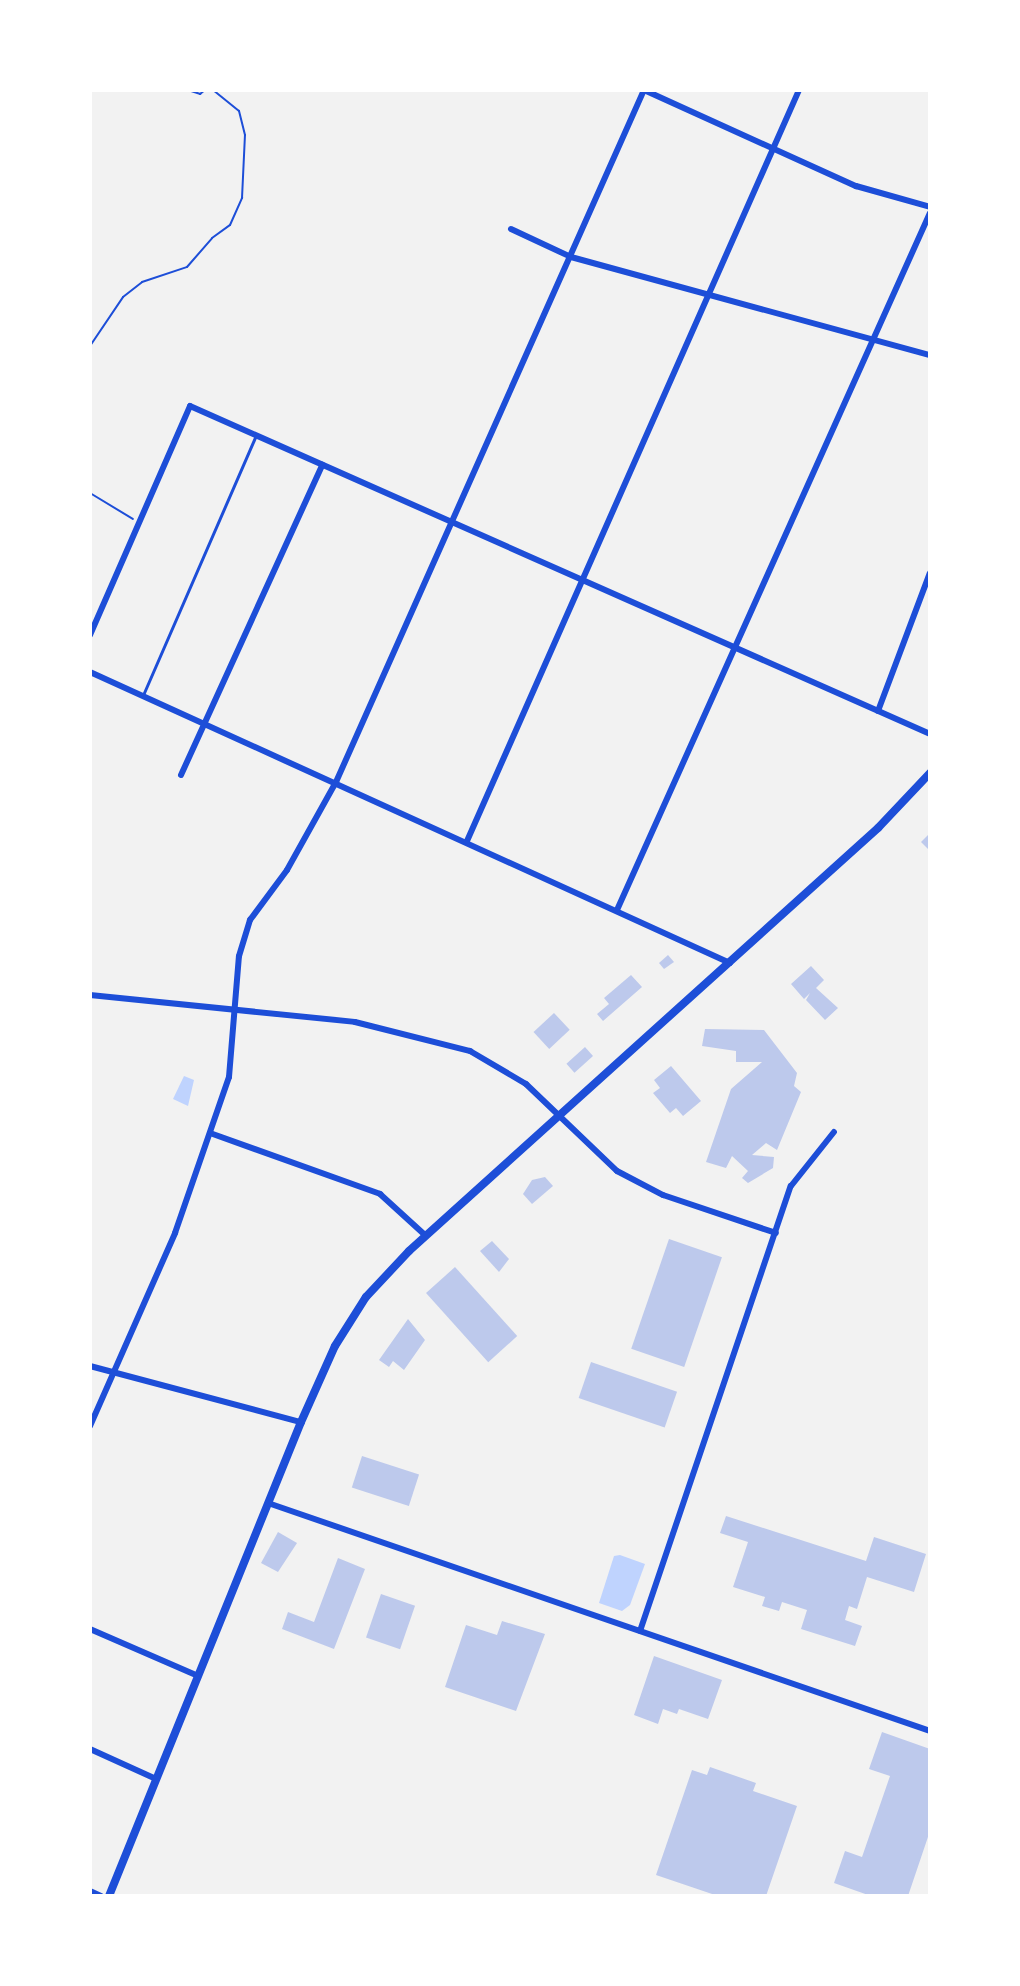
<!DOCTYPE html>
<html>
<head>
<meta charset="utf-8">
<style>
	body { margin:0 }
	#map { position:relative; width:1020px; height:1986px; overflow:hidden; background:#f2f2f2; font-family:Roboto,sans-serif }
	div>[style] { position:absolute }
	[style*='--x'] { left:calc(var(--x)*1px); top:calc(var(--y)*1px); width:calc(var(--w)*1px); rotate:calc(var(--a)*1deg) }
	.water>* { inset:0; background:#bfd3fe }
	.building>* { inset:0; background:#bdc9ec; transform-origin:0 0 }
	.path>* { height:2px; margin:-1px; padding:0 1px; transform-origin:1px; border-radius:1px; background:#1d4ed8 }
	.service>* { height:3px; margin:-1.5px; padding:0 1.5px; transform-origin:1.5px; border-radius:1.5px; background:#1d4ed8 }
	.minor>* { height:6px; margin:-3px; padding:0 3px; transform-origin:3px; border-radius:3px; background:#1d4ed8 }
	.secondary>* { height:8px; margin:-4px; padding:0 4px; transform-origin:4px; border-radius:4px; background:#1d4ed8 }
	span { translate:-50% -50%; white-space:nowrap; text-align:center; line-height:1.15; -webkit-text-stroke:6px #fff; paint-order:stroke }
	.frame { position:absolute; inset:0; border:92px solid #fff; pointer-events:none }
</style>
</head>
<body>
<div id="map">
	<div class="water">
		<i style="clip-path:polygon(184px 1076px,194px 1080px,188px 1106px,173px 1099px)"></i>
		<i style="clip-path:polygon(620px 1555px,645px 1564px,630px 1605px,622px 1611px,599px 1603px,614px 1556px)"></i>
	</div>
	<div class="building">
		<i style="clip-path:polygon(930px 833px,930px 851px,921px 842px)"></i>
		<i style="clip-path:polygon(668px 955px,674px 962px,664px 969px,659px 963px)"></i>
		<i style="clip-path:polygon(811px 966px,824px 980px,816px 988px,838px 1008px,825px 1020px,806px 1000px,810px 993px,804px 999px,791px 984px)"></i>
		<i style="clip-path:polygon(631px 975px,642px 987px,603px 1021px,597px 1014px,609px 1004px,604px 998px)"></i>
		<i style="left:554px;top:1013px;width:23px;height:28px;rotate:47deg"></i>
		<i style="clip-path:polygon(705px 1029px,764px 1030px,797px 1073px,794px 1086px,801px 1092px,777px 1150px,766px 1143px,752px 1155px,774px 1157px,773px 1168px,748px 1183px,742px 1178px,748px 1171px,732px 1156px,726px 1168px,706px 1162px,731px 1089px,762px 1062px,736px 1062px,736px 1051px,702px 1046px)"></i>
		<i style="left:585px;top:1047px;width:12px;height:25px;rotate:48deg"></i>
		<i style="clip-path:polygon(671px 1066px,701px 1101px,683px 1116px,676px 1108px,670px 1113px,653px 1093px,660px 1088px,654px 1080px)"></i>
		<i style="clip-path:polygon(545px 1177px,553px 1186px,532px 1204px,523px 1194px,532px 1180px)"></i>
		<i style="left:669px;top:1239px;width:56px;height:116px;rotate:19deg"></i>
		<i style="clip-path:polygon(492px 1241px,509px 1259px,499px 1272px,480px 1251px)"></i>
		<i style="left:455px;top:1267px;width:93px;height:39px;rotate:48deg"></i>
		<i style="clip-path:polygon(408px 1319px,425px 1340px,404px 1370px,393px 1361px,389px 1367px,379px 1360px)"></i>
		<i style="left:591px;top:1362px;width:91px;height:38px;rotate:19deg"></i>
		<i style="left:362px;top:1456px;width:60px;height:33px;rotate:18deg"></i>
		<i style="clip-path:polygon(726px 1516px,866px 1561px,874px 1537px,926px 1554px,914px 1592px,867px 1577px,857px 1609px,849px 1606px,845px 1620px,862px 1626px,855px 1646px,801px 1629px,807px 1610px,782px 1602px,779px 1611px,762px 1606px,765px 1597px,733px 1587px,748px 1542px,720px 1533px)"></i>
		<i style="clip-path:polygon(278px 1532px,297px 1543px,278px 1572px,261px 1563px)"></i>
		<i style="clip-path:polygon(338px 1558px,365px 1569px,334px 1649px,282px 1629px,288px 1612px,314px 1622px)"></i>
		<i style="left:381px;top:1594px;width:36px;height:46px;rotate:19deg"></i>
		<i style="clip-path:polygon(502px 1621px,545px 1634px,516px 1711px,445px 1687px,466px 1625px,497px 1635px)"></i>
		<i style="clip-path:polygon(654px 1656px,722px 1680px,708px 1719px,679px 1709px,677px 1714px,663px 1709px,658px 1724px,634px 1715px)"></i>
		<i style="clip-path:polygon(882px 1732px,930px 1749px,930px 1831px,908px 1896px,871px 1896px,834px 1883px,845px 1851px,862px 1857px,890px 1776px,869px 1769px)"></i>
		<i style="clip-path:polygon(710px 1767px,756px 1783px,753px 1791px,797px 1806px,766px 1896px,718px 1896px,656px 1875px,692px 1770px,707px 1775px)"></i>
	</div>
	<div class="path">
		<i style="--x:188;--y:90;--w:13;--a:18"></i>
		<i style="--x:200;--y:94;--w:6;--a:-39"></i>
		<i style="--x:90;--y:346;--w:59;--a:-56"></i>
		<i style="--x:123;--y:297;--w:24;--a:-38"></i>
		<i style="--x:142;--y:282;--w:47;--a:-18.4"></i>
		<i style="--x:187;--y:267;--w:38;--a:-49"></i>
		<i style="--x:212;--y:238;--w:22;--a:-36"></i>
		<i style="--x:230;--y:225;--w:30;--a:-66"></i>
		<i style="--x:242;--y:198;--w:63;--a:-87.3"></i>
		<i style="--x:245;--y:135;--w:25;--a:-104"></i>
		<i style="--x:239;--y:111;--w:33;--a:-141"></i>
		<i style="--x:90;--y:493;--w:50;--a:31.2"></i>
	</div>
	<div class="service">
		<i style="--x:143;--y:695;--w:283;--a:-66.5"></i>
	</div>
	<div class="minor">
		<i style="--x:644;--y:90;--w:233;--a:24.4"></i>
		<i style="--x:856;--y:186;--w:77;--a:15.8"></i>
		<i style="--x:511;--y:229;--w:66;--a:25"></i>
		<i style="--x:571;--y:257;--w:372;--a:15.3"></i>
		<i style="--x:90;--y:635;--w:250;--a:-66.4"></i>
		<i style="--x:190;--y:406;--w:809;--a:23.9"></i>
		<i style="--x:90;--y:672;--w:703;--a:24.45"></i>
		<i style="--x:878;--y:711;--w:147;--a:-69.4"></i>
		<i style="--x:181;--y:775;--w:341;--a:-65.5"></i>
		<i style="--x:467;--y:841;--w:821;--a:-66.15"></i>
		<i style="--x:617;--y:910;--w:764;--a:-65.82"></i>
		<i style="--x:90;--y:995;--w:266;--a:5.8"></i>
		<i style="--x:355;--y:1022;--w:119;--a:14.2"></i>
		<i style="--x:470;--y:1051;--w:65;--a:30.5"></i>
		<i style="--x:526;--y:1084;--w:126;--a:43.7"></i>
		<i style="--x:617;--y:1171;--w:52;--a:27.6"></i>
		<i style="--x:663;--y:1195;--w:119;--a:18.6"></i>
		<i style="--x:210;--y:1133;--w:181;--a:19.7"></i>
		<i style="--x:380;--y:1194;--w:62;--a:42.4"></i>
		<i style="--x:90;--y:1366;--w:218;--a:14.9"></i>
		<i style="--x:90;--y:1426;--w:211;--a:-66.2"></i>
		<i style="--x:175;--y:1233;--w:165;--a:-70.9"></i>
		<i style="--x:229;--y:1077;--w:121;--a:-85.3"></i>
		<i style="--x:239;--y:956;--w:38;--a:-73"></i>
		<i style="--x:250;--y:920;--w:62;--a:-53.5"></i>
		<i style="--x:287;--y:870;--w:101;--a:-60.9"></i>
		<i style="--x:336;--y:782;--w:757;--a:-66.01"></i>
		<i style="--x:268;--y:1503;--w:700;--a:19"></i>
		<i style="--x:90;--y:1629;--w:118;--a:23.5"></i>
		<i style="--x:640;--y:1631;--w:470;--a:-71.3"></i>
		<i style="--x:791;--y:1186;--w:69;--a:-51.5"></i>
		<i style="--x:90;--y:1749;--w:72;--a:24.4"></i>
		<i style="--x:90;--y:1891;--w:12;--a:24"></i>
	</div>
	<div class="secondary">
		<i style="--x:109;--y:1896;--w:511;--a:-67.95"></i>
		<i style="--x:301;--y:1422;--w:83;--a:-65.9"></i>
		<i style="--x:335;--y:1346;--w:58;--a:-57.7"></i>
		<i style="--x:366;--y:1297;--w:63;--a:-46.9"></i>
		<i style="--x:409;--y:1251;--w:632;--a:-42.05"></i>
		<i style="--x:878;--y:828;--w:76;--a:-46.6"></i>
	</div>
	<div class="frame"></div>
</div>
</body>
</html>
